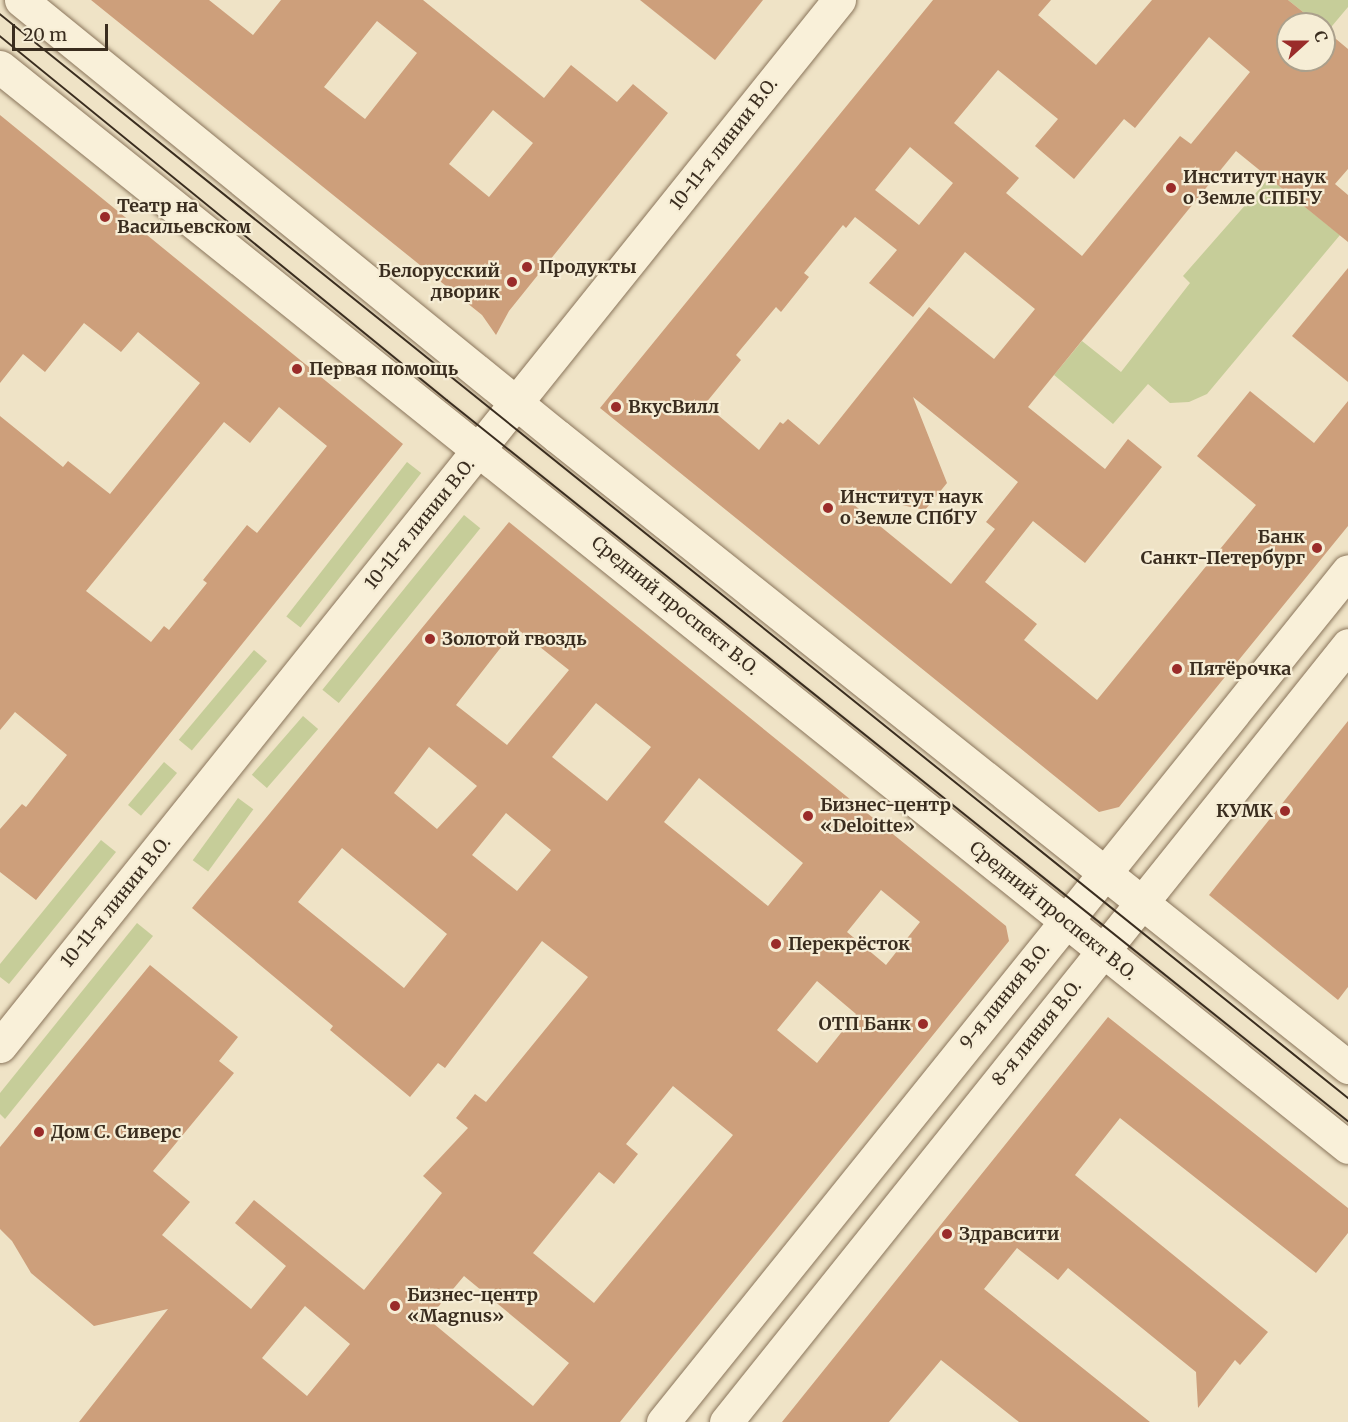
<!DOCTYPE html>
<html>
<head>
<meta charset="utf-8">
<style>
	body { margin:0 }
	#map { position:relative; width:1348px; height:1422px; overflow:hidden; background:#efe3c6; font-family:Merriweather,serif }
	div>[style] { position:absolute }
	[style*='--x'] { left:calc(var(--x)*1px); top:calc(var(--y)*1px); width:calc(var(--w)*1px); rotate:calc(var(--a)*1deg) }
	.green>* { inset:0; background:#c6cd99; transform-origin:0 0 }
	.building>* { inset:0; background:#cd9f7b }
	.roads { filter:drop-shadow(0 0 2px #8a755b) drop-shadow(0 0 2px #8a755b) }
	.minor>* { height:33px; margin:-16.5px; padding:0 16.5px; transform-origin:16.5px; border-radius:16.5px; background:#f9f0d9 }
	.secondary>* { height:33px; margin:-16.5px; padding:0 16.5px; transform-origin:16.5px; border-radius:16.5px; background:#f9f0d9 }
	.tram>* { height:1.5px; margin:-0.75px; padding:0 0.75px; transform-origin:0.75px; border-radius:0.75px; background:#3a2d1f }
	.dots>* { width:16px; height:16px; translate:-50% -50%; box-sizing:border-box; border:3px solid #f6edd5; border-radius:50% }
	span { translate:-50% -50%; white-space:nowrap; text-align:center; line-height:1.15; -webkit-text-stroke:4.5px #f6edd5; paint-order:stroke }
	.street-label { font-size:18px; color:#3a2d1f }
	.poi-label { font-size:18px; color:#3a2d1f; font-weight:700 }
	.left { translate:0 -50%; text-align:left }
	.right { translate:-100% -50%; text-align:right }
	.north { position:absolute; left:1276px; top:12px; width:60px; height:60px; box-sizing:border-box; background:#f6edd5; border:2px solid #aba08c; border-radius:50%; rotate:69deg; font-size:16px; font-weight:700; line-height:24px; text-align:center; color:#3a2d1f }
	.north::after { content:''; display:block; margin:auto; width:21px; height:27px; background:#9a2c2a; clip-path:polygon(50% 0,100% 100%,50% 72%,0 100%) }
	.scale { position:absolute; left:12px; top:24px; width:96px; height:27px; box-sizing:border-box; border:3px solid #3a2d1f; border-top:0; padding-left:8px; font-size:18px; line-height:21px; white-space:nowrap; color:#3a2d1f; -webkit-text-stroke:4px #f6edd5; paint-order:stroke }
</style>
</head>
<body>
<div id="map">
	<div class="green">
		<i style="clip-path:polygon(1288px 0,1348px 0,1348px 7px,1327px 32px,1324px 24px,1318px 24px)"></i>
		<i style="clip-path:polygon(1269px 178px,1340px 235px,1207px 394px,1189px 402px,1170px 403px,1148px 384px,1113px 424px,1054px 375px,1082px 341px,1121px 372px,1190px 283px,1183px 276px)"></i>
		<i style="left:407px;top:462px;width:18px;height:196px;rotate:38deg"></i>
		<i style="left:464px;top:515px;width:21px;height:225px;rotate:39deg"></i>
		<i style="left:254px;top:650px;width:17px;height:117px;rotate:40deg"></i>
		<i style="left:303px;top:716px;width:20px;height:78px;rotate:41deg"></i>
		<i style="left:164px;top:762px;width:17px;height:56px;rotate:40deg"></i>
		<i style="left:238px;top:798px;width:19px;height:77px;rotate:36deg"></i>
		<i style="clip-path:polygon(101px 840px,116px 852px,9px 984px,0 977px,0 964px)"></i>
		<i style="clip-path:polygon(137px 923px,153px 936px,5px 1119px,0 1114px,0 1093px)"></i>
	</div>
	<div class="building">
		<i style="clip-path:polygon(evenodd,91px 0,209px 0,253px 35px,281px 0,423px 0,544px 98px,571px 65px,617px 102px,633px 84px,668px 113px,509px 311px,496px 335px,482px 315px,91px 0,377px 21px,417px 53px,365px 119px,324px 87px,377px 21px,91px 0,493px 110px,533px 143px,489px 197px,449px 164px,493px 110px)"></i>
		<i style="clip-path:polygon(640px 0,763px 0,715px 60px)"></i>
		<i style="clip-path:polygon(evenodd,933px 0,1051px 0,1038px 15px,1096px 65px,1152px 0,1288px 0,1318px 24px,1288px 24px,1288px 60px,1324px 60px,1324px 29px,1348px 49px,1348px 169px,1335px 184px,1348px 195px,1348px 242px,1236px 151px,1028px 407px,1105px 469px,1128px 439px,1162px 467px,1085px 563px,1033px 521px,985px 582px,1037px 624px,1024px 640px,1097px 700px,1256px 505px,1197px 456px,1250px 391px,1314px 443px,1348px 401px,1348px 526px,1119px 807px,1099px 812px,600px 408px,933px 0,1209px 37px,1250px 72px,1191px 144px,1180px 136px,1082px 256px,1006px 193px,1019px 178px,954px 123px,998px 70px,1058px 119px,1035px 146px,1074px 179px,1124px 119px,1135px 128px,1209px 37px,933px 0,910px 147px,953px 183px,919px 225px,875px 190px,910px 147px,933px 0,855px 217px,897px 250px,869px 283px,913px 317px,965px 252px,1035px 309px,994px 359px,929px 307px,819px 445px,788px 419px,783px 424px,780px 422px,759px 450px,705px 404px,741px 360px,736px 355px,776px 307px,781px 312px,809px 277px,804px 273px,843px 225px,846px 228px,855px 217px,933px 0,913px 397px,1018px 482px,986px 522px,995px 529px,951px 584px,837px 491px,925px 510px,947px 483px,913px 397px)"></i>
		<i style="clip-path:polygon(evenodd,0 115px,403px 444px,36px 900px,0 872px,0 829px,22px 804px,26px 807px,67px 755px,15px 712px,0 730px,0 416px,63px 467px,68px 461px,110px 494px,200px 383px,138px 332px,121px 352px,84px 323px,45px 372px,23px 354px,0 383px,0 115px,279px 407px,327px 446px,257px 533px,247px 525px,203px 580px,207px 583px,169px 630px,164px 626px,151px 642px,86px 591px,224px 422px,250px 443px,279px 407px)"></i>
		<i style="clip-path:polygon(1348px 268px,1348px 382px,1292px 336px)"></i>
		<i style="clip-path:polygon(evenodd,509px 522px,1006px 926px,1009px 941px,620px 1422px,79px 1422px,168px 1309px,94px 1326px,31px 1273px,12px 1241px,0 1229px,0 1147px,150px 965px,238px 1037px,219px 1061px,234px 1073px,153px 1171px,190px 1202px,162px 1235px,251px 1309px,286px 1266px,235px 1223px,254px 1200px,364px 1290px,442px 1193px,423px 1176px,468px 1128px,456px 1118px,475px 1094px,486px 1102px,588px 977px,542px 941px,445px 1068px,438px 1063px,410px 1097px,330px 1030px,333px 1026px,192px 908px,509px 522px,516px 628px,569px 670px,507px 745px,456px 705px,516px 628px,509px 522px,596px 703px,651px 747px,607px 801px,552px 757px,596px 703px,509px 522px,429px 747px,477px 786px,437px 829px,394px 793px,429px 747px,509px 522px,699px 778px,803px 863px,768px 906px,664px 822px,699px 778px,509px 522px,506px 813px,551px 850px,517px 891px,472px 855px,506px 813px,509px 522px,342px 848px,447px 934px,404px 988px,298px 902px,342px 848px,509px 522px,881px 890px,920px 922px,886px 965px,847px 932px,881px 890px,509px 522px,817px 981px,856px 1014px,817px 1063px,777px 1030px,817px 981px,509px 522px,673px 1086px,733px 1135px,594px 1303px,533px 1253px,599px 1172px,614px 1184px,638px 1154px,626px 1144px,673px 1086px,509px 522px,464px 1276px,569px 1363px,533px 1406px,428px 1319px,464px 1276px,509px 522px,305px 1306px,350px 1344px,307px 1396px,262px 1358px,305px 1306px)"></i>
		<i style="clip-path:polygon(1348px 721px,1348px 987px,1338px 1000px,1209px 895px)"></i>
		<i style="clip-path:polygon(1108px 1017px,1348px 1208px,1348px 1233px,1316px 1273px,1120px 1118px,1075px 1175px,1268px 1332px,1240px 1365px,1235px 1360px,1198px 1408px,1196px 1372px,1068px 1268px,1058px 1280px,1017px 1248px,984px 1289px,1150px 1422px,1019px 1422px,941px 1360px,889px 1422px,782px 1422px)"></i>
	</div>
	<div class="roads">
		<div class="minor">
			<i style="--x:0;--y:1046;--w:1341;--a:-51.27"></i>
		</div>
		<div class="secondary">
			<i style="--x:21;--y:0;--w:691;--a:39.13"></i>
			<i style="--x:557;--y:436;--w:1012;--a:38.58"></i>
			<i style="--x:0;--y:67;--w:1727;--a:38.7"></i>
			<i style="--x:663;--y:1422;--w:1092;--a:-51.17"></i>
			<i style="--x:726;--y:1422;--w:995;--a:-51.32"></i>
		</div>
	</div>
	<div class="tram">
		<i style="--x:0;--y:14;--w:1730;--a:38.8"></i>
		<i style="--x:0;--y:36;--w:576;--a:39.16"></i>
		<i style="--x:447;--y:400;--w:1154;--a:38.67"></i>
	</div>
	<div class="dots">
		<i style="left:1171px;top:188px;background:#9a2c2a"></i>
		<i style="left:105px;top:217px;background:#9a2c2a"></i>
		<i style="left:527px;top:267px;background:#9a2c2a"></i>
		<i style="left:512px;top:282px;background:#9a2c2a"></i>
		<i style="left:297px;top:369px;background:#9a2c2a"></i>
		<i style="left:616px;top:407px;background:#9a2c2a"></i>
		<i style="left:828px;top:508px;background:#9a2c2a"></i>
		<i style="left:1317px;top:548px;background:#9a2c2a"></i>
		<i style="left:430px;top:639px;background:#9a2c2a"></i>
		<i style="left:1177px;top:669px;background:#9a2c2a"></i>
		<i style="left:1285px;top:811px;background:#9a2c2a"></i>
		<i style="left:808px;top:816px;background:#9a2c2a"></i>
		<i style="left:776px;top:944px;background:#9a2c2a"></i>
		<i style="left:923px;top:1024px;background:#9a2c2a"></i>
		<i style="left:39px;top:1132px;background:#9a2c2a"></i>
		<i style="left:947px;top:1234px;background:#9a2c2a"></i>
		<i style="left:395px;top:1306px;background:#9a2c2a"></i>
	</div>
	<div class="street-label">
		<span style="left:724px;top:144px;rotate:-52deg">10-11-я линии В.О.</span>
		<span style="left:420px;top:524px;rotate:-51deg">10-11-я линии В.О.</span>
		<span style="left:675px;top:606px;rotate:39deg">Средний проспект В.О.</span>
		<span style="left:116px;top:902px;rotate:-51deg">10-11-я линии В.О.</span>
		<span style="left:1053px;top:911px;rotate:39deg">Средний проспект В.О.</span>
		<span style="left:1005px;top:996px;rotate:-51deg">9-я линия В.О.</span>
		<span style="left:1037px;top:1033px;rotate:-51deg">8-я линия В.О.</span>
	</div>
	<div class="poi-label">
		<span class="left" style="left:1183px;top:188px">Институт наук<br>о Земле СПБГУ</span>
		<span class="left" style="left:117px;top:217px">Театр на<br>Васильевском</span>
		<span class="left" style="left:539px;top:267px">Продукты</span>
		<span class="right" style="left:500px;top:282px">Белорусский<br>дворик</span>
		<span class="left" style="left:309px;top:369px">Первая помощь</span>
		<span class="left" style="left:628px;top:407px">ВкусВилл</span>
		<span class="left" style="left:840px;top:508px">Институт наук<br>о Земле СПбГУ</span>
		<span class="right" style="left:1305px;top:548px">Банк<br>Санкт-Петербург</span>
		<span class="left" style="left:442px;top:639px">Золотой гвоздь</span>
		<span class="left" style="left:1189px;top:669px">Пятёрочка</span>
		<span class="left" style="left:820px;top:816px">Бизнес-центр<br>«Deloitte»</span>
		<span class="right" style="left:1273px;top:811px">КУМК</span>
		<span class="left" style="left:788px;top:944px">Перекрёсток</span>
		<span class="right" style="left:911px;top:1024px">ОТП Банк</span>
		<span class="left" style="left:51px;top:1132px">Дом С. Сиверс</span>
		<span class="left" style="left:959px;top:1234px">Здравсити</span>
		<span class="left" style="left:407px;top:1306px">Бизнес-центр<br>«Magnus»</span>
	</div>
	<div class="north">С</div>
	<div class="scale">20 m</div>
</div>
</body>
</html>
